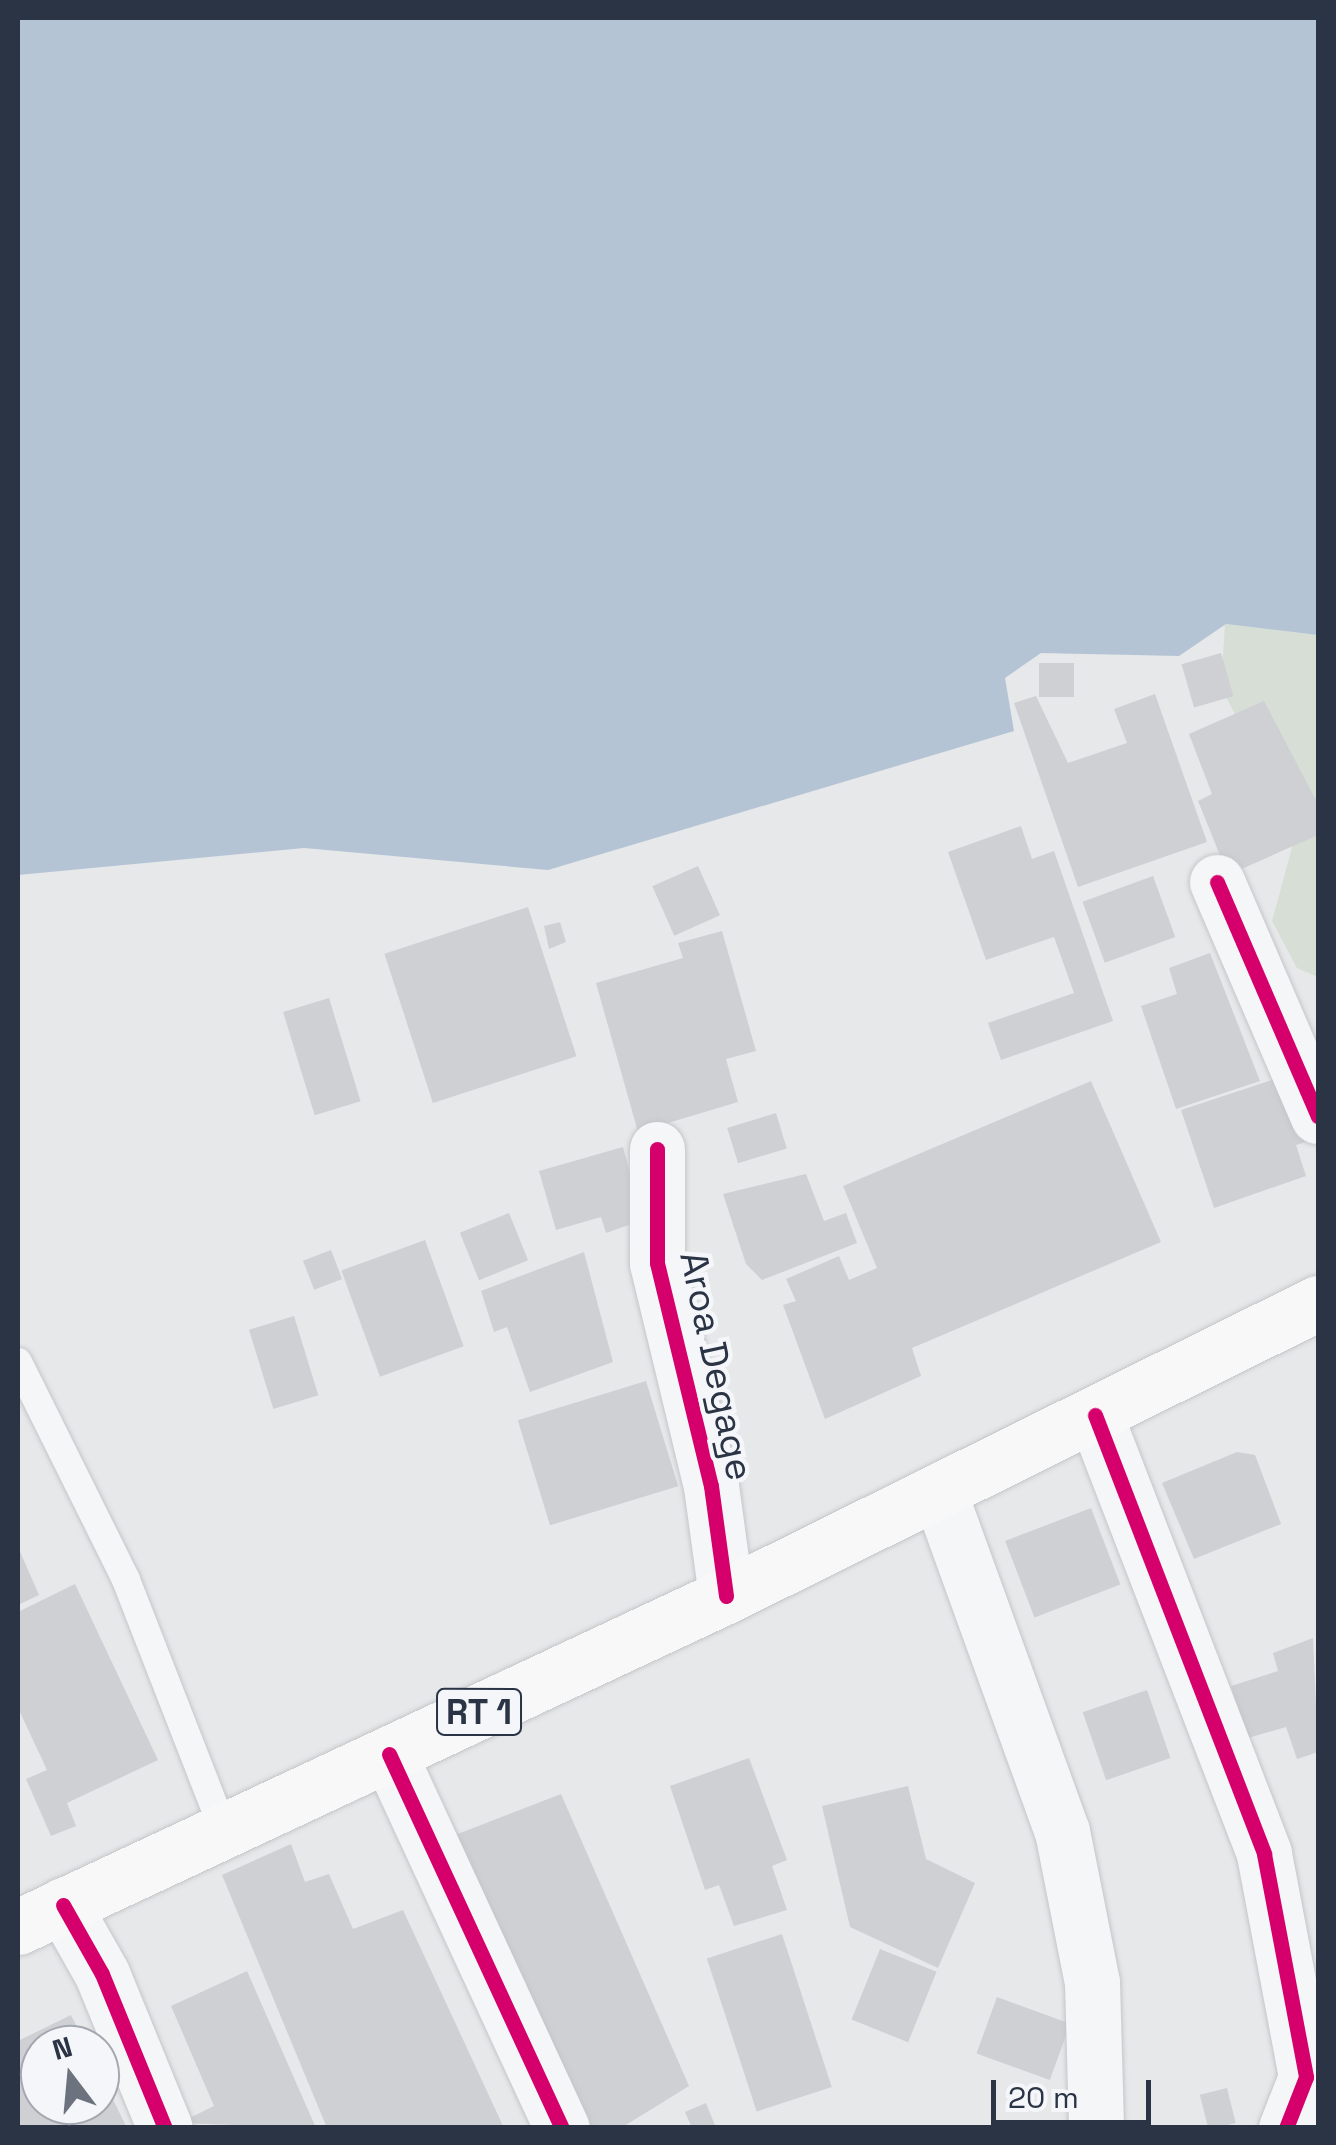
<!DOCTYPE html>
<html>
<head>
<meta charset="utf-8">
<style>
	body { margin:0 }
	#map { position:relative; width:1336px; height:2145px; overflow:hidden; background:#e6e8ea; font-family:"Space Grotesk",sans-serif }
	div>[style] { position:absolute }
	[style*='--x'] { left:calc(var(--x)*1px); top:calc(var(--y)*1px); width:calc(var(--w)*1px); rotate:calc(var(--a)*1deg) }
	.green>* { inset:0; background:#d6ded6 }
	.water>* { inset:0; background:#b4c4d5 }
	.building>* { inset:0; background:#ced0d3; transform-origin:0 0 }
	.roads { filter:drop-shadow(0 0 2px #c4c6c8) drop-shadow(0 0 2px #c4c6c8) }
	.lane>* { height:28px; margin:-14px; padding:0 14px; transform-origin:14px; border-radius:14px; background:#f5f6f7 }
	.street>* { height:55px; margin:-27.5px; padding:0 27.5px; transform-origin:27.5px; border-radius:27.5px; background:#f5f6f7 }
	.primary>* { height:55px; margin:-27.5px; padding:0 27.5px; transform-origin:27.5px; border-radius:27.5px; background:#f8f8f8 }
	.cycleway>* { height:15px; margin:-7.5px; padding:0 7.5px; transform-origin:7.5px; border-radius:7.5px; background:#d6006c }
	span { translate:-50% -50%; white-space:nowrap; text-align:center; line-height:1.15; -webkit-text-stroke:9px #f4f6f9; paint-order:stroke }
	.shield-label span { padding:2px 8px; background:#f4f6f9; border:2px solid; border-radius:8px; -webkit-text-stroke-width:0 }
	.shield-label { font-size:35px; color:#2b3445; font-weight:700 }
	.street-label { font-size:38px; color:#2b3445 }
	.frame { position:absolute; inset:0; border:20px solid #2b3445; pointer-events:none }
	.north { position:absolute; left:20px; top:2025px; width:100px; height:100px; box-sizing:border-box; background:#f4f6f9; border:2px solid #a4a8b1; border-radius:50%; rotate:344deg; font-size:28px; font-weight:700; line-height:40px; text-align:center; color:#2b3445 }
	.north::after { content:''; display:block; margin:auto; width:35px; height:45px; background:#6c737f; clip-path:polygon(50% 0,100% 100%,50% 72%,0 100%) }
	.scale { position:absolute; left:991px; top:2080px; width:160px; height:45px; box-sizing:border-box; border:5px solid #2b3445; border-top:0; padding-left:12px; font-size:30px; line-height:35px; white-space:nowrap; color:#2b3445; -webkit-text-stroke:8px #f4f6f9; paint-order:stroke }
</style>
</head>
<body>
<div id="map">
	<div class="green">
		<i style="clip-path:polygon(1225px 624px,1318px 635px,1318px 977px,1297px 968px,1272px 921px,1296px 833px,1221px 687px)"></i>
	</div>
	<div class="water">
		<i style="clip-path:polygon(18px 18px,1318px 18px,1318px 635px,1226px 624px,1179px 656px,1041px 653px,1005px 678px,1014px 731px,548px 870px,304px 848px,18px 875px)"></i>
	</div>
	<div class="building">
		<i style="left:1221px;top:653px;width:45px;height:41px;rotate:74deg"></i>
		<i style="left:1039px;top:663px;width:35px;height:34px"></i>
		<i style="clip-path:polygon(1155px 694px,1207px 842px,1078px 887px,1014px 703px,1036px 696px,1068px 763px,1127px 743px,1114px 709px)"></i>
		<i style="clip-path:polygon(1264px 701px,1318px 804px,1318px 835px,1228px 875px,1198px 801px,1212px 794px,1189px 734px)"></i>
		<i style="clip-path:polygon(1021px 826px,1032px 859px,1054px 851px,1113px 1021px,1001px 1060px,988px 1023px,1074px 993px,1054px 937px,986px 960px,948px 852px)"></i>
		<i style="left:698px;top:866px;width:54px;height:50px;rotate:66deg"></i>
		<i style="left:1153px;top:876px;width:65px;height:75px;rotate:70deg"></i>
		<i style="left:528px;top:907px;width:157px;height:151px;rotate:72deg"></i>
		<i style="clip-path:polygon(560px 922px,566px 942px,549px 949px,544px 926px)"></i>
		<i style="clip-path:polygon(722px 931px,756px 1051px,726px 1059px,738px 1102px,638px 1132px,596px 983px,683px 958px,678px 943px)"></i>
		<i style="clip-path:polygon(1210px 953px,1260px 1081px,1176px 1109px,1141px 1006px,1177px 994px,1169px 968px)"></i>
		<i style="left:329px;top:998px;width:108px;height:48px;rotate:73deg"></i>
		<i style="clip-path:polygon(1287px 1075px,1309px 1141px,1296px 1145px,1306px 1176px,1214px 1208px,1181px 1110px)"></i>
		<i style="clip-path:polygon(1091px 1081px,1161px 1242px,912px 1348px,921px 1376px,825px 1419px,783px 1305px,796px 1301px,786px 1279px,839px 1256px,849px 1280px,877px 1268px,843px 1186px)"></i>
		<i style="left:776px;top:1113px;width:37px;height:51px;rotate:73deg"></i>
		<i style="clip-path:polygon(623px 1147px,643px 1220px,606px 1233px,601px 1217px,556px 1230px,539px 1171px)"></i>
		<i style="clip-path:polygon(806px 1174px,824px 1221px,846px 1213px,857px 1243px,762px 1280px,746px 1264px,723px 1194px)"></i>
		<i style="left:509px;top:1213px;width:51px;height:53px;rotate:68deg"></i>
		<i style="left:425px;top:1240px;width:113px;height:89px;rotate:70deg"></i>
		<i style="left:331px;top:1250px;width:31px;height:30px;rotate:69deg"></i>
		<i style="clip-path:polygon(584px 1252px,613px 1362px,530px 1392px,507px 1327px,494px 1332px,481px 1291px)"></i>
		<i style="left:294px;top:1316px;width:83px;height:47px;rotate:73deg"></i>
		<i style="left:646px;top:1381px;width:110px;height:134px;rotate:73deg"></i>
		<i style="clip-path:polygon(1237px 1452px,1255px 1455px,1281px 1524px,1194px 1559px,1162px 1483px)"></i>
		<i style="left:1091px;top:1508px;width:82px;height:92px;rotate:69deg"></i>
		<i style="clip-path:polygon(18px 1547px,39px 1595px,18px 1605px)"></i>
		<i style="clip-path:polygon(75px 1584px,158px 1760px,67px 1803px,76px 1826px,51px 1836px,26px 1779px,47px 1770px,18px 1708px,18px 1612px)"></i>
		<i style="clip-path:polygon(1313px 1638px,1318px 1752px,1297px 1759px,1286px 1727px,1248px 1738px,1231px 1686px,1278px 1671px,1273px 1653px)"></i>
		<i style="left:1147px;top:1690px;width:72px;height:68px;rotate:71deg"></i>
		<i style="clip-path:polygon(749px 1758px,787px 1860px,772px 1866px,787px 1910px,734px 1926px,719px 1885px,705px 1890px,670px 1786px)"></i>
		<i style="clip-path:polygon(908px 1786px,926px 1859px,975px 1883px,938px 1968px,850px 1927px,822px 1806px)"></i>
		<i style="clip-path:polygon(561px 1794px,689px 2086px,621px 2128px,581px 2128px,455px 1835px)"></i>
		<i style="clip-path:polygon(291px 1844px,305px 1882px,329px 1874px,353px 1929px,403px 1910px,504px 2128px,327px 2128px,222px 1875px)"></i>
		<i style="left:782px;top:1934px;width:161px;height:79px;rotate:72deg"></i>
		<i style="left:880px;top:1949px;width:61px;height:76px;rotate:22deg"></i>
		<i style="clip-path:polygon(247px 1971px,316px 2128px,179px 2123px,214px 2106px,171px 2006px)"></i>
		<i style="left:997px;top:1997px;width:78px;height:60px;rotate:20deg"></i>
		<i style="clip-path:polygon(71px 2015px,86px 2045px,40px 2045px,40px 2105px,100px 2105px,100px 2073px,127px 2128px,18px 2128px,18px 2041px)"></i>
		<i style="left:1227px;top:2088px;width:36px;height:28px;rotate:76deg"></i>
		<i style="clip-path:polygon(706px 2103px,716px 2128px,692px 2128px,685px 2112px)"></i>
	</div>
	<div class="roads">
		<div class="lane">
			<i style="--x:18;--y:1362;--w:243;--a:63.6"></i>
			<i style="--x:126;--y:1580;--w:264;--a:68.7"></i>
		</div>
		<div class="street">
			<i style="--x:1217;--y:882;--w:255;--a:66.7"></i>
			<i style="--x:657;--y:1149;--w:114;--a:90"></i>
			<i style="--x:657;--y:1263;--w:229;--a:76.4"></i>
			<i style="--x:711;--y:1486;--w:111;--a:82.2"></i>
			<i style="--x:1095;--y:1415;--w:470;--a:68.9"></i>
			<i style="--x:1264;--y:1854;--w:227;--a:79.3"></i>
			<i style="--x:1306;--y:2077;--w:55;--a:111.4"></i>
			<i style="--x:939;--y:1492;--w:361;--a:70.1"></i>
			<i style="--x:1062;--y:1831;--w:154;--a:78.8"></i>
			<i style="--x:1092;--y:1982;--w:146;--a:88.4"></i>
			<i style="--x:389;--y:1754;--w:412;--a:65.2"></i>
			<i style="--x:63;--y:1905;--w:79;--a:60.5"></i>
			<i style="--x:102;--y:1974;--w:166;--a:67.8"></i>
		</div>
		<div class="primary">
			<i style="--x:18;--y:1927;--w:782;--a:-25.06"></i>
			<i style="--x:726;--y:1596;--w:661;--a:-26.33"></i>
		</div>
	</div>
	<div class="cycleway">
		<i style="--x:1217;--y:882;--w:255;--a:66.7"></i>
		<i style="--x:657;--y:1149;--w:114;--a:90"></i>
		<i style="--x:657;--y:1263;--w:229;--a:76.4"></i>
		<i style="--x:711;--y:1486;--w:111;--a:82.2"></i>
		<i style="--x:1095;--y:1415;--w:470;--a:68.9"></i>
		<i style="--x:1264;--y:1854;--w:227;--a:79.3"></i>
		<i style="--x:1306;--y:2077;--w:55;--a:111.4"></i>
		<i style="--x:389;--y:1754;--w:412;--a:65.2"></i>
		<i style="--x:63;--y:1905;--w:79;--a:60.5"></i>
		<i style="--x:102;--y:1974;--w:166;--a:67.8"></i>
	</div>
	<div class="shield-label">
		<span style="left:479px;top:1712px">RT 1</span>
	</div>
	<div class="street-label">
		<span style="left:716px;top:1366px;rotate:78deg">Aroa Degage</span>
	</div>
	<div class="frame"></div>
	<div class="north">N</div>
	<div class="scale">20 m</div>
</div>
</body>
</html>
